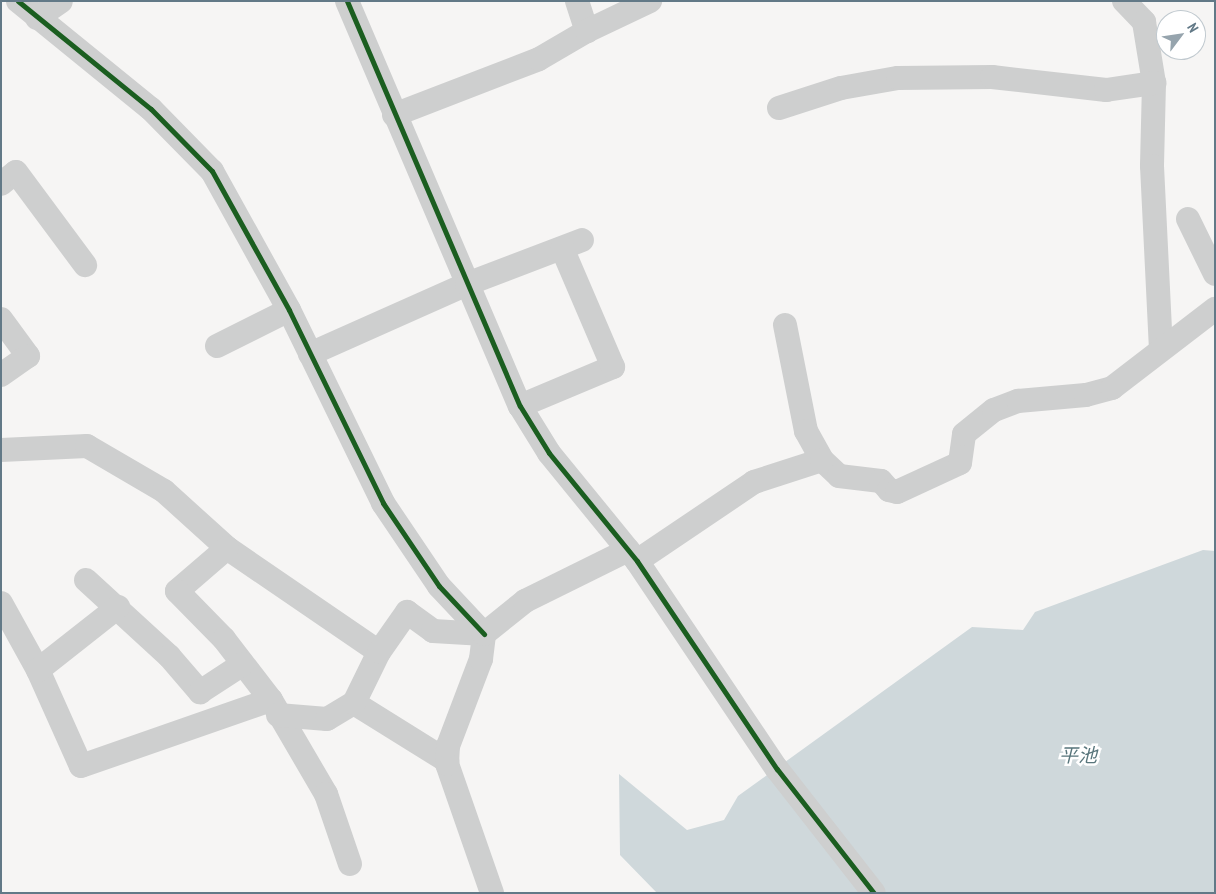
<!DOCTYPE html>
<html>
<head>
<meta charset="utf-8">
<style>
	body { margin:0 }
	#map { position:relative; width:1216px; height:894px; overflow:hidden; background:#f6f5f4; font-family:"PT Sans Narrow","Noto Sans JP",sans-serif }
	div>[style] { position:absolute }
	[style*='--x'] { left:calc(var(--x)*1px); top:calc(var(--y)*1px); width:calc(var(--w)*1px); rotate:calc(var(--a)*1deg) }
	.water>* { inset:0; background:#cfd8db }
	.minor>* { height:24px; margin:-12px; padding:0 12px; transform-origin:12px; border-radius:12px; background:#cecfcf }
	.cycleway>* { height:5px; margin:-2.5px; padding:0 2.5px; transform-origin:2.5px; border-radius:2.5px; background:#1b5e20 }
	span { translate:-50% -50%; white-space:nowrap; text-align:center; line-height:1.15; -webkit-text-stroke:5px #fff; paint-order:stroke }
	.water-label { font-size:19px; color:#59767c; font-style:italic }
	.frame { position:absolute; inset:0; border:2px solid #627987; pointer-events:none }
	.north { position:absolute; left:1156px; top:10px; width:50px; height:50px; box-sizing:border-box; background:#fff; border:1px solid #c0c9cf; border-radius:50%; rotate:59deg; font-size:14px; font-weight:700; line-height:20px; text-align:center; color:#627987 }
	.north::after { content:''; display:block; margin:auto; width:18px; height:22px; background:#96a4ad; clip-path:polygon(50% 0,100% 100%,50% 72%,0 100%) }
</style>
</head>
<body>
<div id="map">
	<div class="water">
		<i style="clip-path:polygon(1203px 550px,1215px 551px,1215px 893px,657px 893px,620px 855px,619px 774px,687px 830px,724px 820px,738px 796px,972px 627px,1023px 630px,1035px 612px)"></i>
	</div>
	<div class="minor">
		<i style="--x:18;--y:1;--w:171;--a:39.1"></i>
		<i style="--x:151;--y:109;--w:87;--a:45.5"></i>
		<i style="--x:212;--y:171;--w:159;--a:61"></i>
		<i style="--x:289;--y:310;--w:215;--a:64"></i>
		<i style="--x:383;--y:503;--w:100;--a:56"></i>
		<i style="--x:439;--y:586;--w:66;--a:46.8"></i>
		<i style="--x:347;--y:1;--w:440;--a:66.9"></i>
		<i style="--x:520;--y:406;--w:55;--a:58.3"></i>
		<i style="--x:549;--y:453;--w:139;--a:50.8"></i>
		<i style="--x:637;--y:561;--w:251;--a:56.1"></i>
		<i style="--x:777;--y:769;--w:157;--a:52"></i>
		<i style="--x:577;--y:1;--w:32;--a:72"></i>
		<i style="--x:1124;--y:1;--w:29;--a:46"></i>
		<i style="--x:1144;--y:22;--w:62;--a:80.7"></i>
		<i style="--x:1154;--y:83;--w:83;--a:91.4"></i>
		<i style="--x:1152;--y:166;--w:182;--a:87.2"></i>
		<i style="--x:37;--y:18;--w:29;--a:-35"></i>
		<i style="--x:779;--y:108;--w:65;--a:-17.9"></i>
		<i style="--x:841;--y:88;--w:58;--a:-10"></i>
		<i style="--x:898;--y:78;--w:94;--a:-0.6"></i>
		<i style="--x:992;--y:77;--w:115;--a:6.5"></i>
		<i style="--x:1106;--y:90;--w:49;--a:-8.3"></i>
		<i style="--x:394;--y:115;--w:155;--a:-21.1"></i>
		<i style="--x:539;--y:59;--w:56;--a:-30.3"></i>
		<i style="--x:587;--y:31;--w:70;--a:-25.5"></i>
		<i style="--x:1;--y:184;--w:19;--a:-39"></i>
		<i style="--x:16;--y:172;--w:116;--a:53.4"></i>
		<i style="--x:1188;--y:219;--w:61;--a:63.9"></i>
		<i style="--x:1;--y:319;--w:46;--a:53.9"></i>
		<i style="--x:28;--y:356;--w:33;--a:145"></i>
		<i style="--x:785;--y:325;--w:108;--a:78.8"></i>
		<i style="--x:806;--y:431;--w:33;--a:61"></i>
		<i style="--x:217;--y:346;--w:80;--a:-26.6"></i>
		<i style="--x:310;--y:354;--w:172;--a:-24"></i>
		<i style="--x:467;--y:284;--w:123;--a:-20.9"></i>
		<i style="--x:520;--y:406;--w:101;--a:-22.8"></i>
		<i style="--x:613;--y:367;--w:129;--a:-113.2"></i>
		<i style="--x:1;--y:450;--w:86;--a:-2.7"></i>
		<i style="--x:87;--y:446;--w:89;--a:30.3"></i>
		<i style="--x:164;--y:491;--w:85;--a:42.1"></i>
		<i style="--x:227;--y:548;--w:184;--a:34.4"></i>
		<i style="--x:227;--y:548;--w:66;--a:139.3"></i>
		<i style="--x:177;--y:591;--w:67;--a:45.6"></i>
		<i style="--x:224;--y:639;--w:77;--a:52.4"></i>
		<i style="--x:271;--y:700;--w:109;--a:59.7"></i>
		<i style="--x:326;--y:794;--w:74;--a:71.1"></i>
		<i style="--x:637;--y:561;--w:141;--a:-34"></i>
		<i style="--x:754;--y:482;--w:71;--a:-17.9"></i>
		<i style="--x:822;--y:460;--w:23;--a:43"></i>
		<i style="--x:839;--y:476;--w:42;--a:6.8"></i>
		<i style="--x:881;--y:481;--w:12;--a:48"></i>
		<i style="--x:889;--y:490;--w:8;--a:14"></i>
		<i style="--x:897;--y:492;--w:69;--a:-24.7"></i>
		<i style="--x:960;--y:463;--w:29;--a:-82"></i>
		<i style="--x:964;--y:434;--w:38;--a:-39"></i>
		<i style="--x:994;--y:410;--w:26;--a:-21"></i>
		<i style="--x:1018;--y:401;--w:68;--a:-5"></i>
		<i style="--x:1086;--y:395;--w:27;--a:-15"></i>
		<i style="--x:1112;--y:388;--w:130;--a:-37.5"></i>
		<i style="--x:86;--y:580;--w:113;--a:42.5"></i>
		<i style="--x:169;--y:656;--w:48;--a:49.3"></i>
		<i style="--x:200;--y:692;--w:51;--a:-33.1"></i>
		<i style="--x:1;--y:603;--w:77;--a:61.1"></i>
		<i style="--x:38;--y:670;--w:105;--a:65.9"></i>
		<i style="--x:81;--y:766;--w:201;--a:-19.2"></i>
		<i style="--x:38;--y:670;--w:102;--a:-38.2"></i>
		<i style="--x:354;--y:703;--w:110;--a:31.9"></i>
		<i style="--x:278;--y:715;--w:49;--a:4.7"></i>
		<i style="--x:327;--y:719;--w:31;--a:-31"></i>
		<i style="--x:354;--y:703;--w:57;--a:-63.9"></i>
		<i style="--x:379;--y:652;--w:49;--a:-55"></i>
		<i style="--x:407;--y:612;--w:32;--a:36"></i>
		<i style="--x:433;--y:631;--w:51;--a:3.4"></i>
		<i style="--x:492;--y:893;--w:137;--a:-109.2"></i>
		<i style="--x:447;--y:764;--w:18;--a:-87"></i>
		<i style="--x:448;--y:746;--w:93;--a:-69.2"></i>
		<i style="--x:481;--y:659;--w:25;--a:-83"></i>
		<i style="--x:484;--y:634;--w:53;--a:-38.8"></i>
		<i style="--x:525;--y:601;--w:115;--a:-26.3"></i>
	</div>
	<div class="cycleway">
		<i style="--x:18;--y:1;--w:171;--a:39.1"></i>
		<i style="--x:151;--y:109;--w:87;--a:45.5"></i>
		<i style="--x:212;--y:171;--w:159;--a:61"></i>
		<i style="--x:289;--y:310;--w:215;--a:64"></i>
		<i style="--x:383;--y:503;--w:100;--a:56"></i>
		<i style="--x:439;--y:586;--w:66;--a:46.8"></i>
		<i style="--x:347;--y:1;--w:440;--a:66.9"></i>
		<i style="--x:520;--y:406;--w:55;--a:58.3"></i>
		<i style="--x:549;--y:453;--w:139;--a:50.8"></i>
		<i style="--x:637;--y:561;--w:251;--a:56.1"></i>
		<i style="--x:777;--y:769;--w:157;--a:52"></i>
	</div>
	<div class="water-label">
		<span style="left:1078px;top:756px">平池</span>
	</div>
	<div class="frame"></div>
	<div class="north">N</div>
</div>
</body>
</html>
